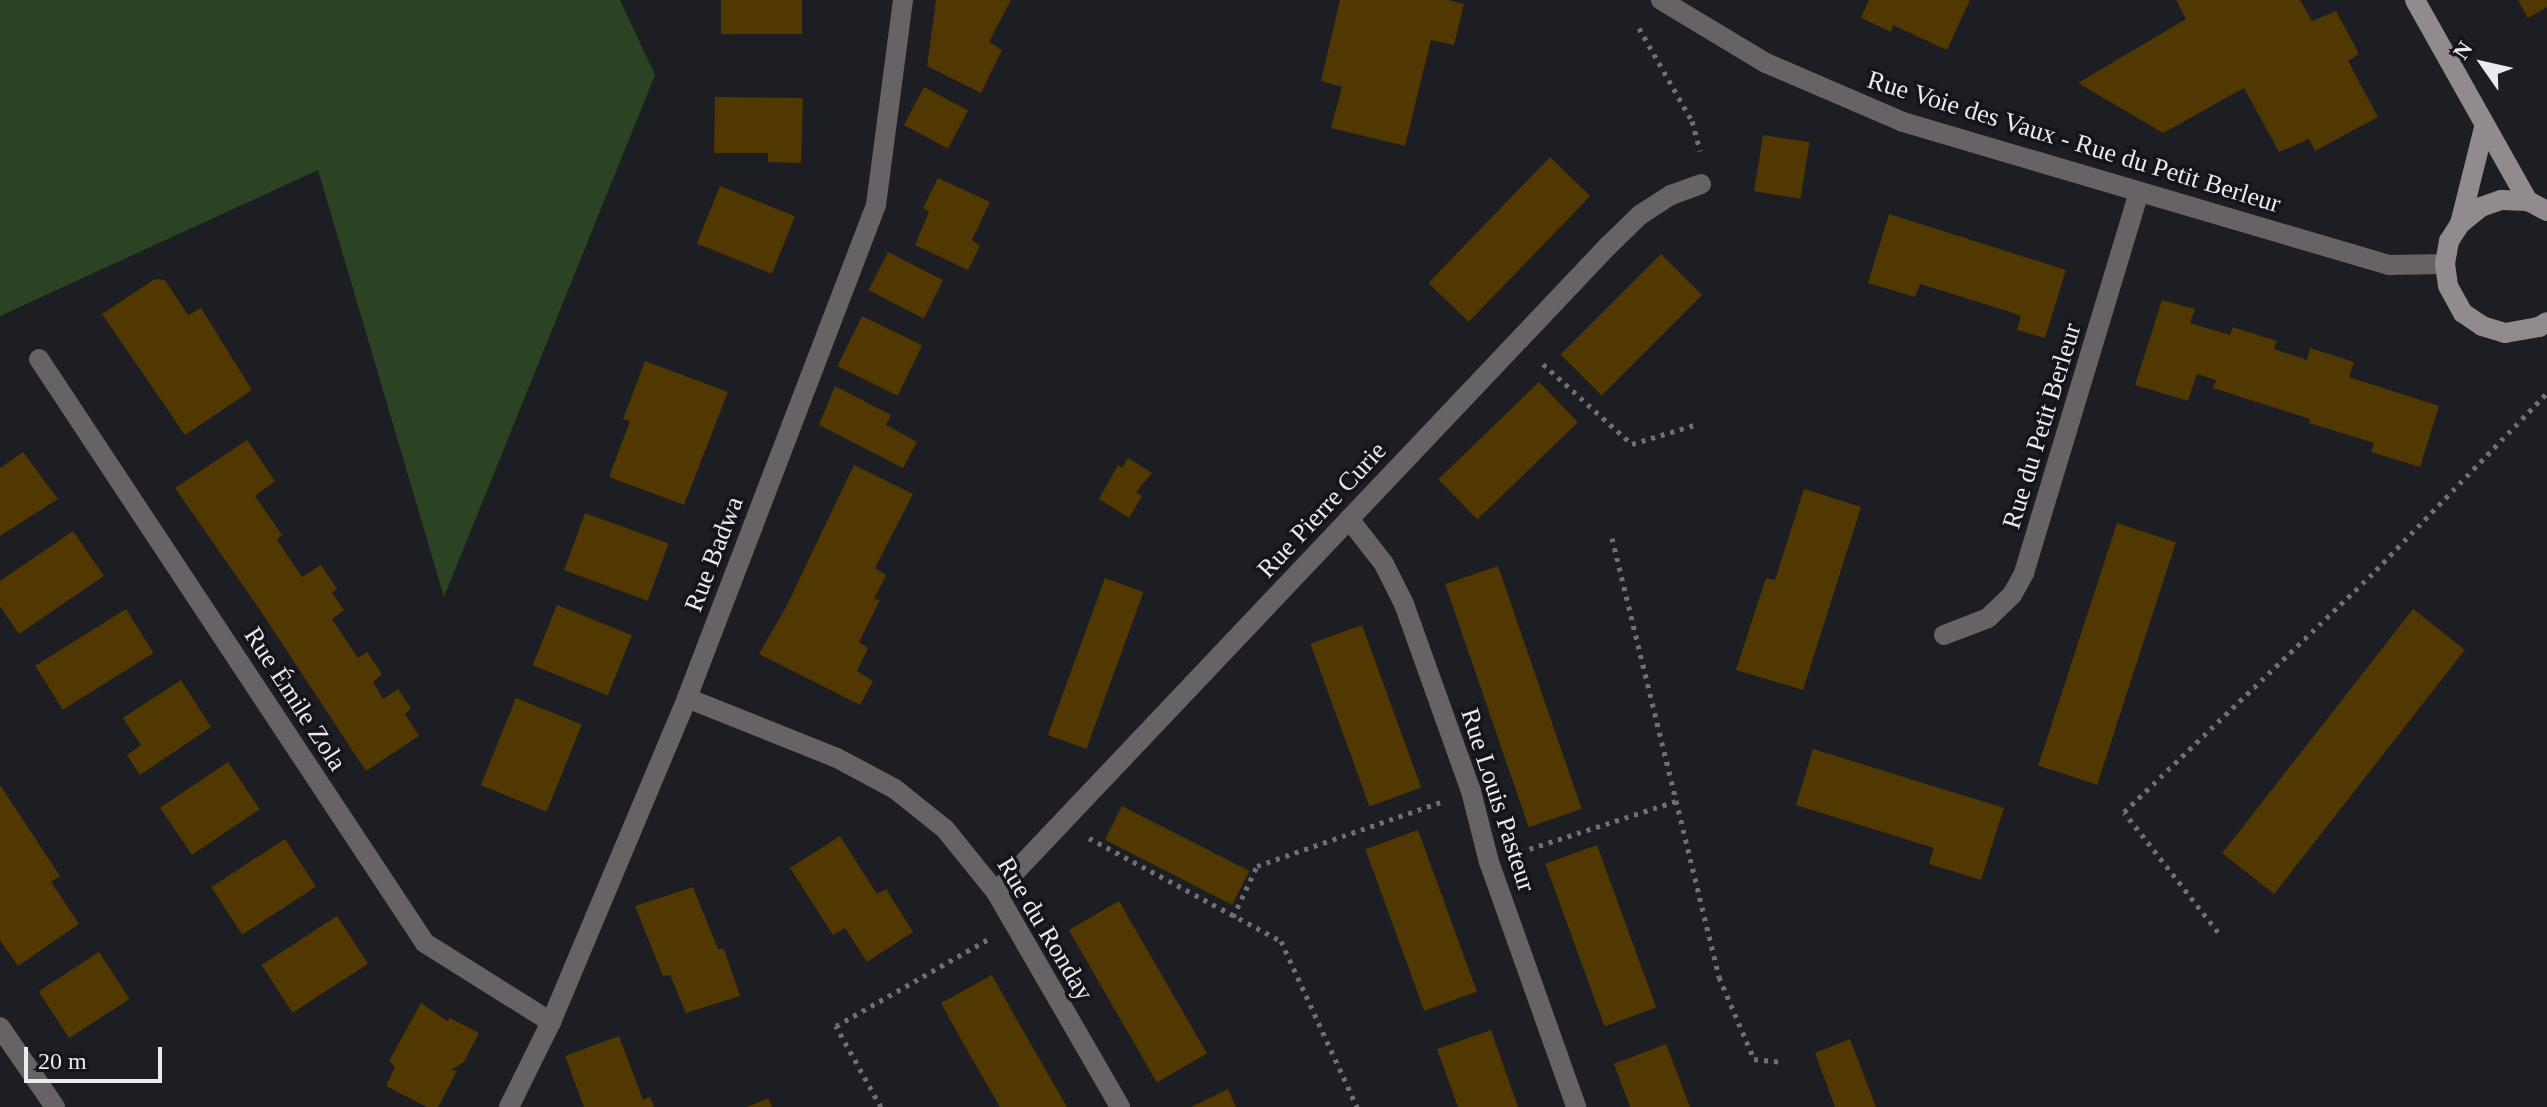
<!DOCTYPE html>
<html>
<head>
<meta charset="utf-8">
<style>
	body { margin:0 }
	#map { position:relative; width:2547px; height:1107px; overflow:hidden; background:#1c1e24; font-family:Georgia,serif }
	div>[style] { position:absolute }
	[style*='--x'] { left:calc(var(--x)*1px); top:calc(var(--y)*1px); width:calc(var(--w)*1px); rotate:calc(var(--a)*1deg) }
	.green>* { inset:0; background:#2b4322 }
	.building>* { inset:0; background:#513700; transform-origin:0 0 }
	.path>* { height:5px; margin-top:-2.5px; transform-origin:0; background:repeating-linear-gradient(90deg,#6f7075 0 4px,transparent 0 10px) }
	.street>* { height:20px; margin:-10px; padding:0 10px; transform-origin:10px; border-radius:10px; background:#676364 }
	.secondary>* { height:20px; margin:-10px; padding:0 10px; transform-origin:10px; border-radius:10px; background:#918b8d }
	span { translate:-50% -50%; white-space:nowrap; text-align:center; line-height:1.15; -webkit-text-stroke:7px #13151a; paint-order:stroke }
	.street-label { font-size:26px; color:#eaebef }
	.north { position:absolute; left:2443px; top:24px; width:80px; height:80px; -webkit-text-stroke:6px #13151a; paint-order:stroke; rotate:304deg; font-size:22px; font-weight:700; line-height:32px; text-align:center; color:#eaebef }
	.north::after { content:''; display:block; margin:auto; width:28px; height:36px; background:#eaebef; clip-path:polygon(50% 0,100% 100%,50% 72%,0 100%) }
	.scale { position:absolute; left:24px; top:1047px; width:138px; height:36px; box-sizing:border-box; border:4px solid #eaebef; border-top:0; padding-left:10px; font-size:24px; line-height:28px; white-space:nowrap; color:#eaebef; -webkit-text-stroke:6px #13151a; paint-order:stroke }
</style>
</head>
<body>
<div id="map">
	<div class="green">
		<i style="clip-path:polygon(0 0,620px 0,655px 75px,444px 597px,318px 170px,0 316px)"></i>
	</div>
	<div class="building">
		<i style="left:721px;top:0;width:81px;height:34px"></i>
		<i style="clip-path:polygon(936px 0,1011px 0,989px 42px,1002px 50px,981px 93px,927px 66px)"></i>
		<i style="clip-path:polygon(1340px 0,1448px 0,1464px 4px,1454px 45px,1431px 40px,1405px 146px,1331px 128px,1342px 87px,1321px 81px)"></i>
		<i style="clip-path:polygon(1869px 0,1970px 0,1947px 50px,1893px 25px,1891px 32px,1861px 18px)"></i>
		<i style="clip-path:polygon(2176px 0,2300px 0,2312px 21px,2336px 11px,2359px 54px,2348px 61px,2378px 117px,2315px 151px,2309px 139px,2279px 152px,2244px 88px,2163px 133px,2078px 83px,2186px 19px)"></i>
		<i style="clip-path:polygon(2518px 0,2547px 0,2547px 7px,2528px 18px)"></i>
		<i style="left:924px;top:87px;width:50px;height:43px;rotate:28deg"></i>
		<i style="clip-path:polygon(715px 97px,803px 98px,801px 163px,768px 162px,768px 153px,714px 153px)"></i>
		<i style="left:1763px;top:135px;width:47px;height:57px;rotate:9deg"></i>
		<i style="left:1550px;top:157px;width:56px;height:175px;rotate:44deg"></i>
		<i style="clip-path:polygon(938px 178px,990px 202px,972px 240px,980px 246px,968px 270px,915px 245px,929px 212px,923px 208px)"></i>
		<i style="left:720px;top:186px;width:81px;height:62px;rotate:22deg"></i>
		<i style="clip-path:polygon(1889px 214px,2066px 270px,2045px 338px,2017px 330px,2021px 316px,2004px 310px,1920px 284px,1915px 297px,1868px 283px)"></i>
		<i style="left:888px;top:252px;width:62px;height:43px;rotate:27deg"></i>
		<i style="left:1661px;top:254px;width:58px;height:142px;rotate:45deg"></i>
		<i style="clip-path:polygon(155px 279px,165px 280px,188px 315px,201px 308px,252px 390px,185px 435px,102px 314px)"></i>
		<i style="clip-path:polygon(2162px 300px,2195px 309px,2190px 323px,2230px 335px,2233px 327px,2277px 341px,2274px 349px,2307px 360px,2310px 348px,2354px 362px,2349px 377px,2439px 406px,2420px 467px,2371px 452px,2374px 443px,2309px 423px,2310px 419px,2213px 388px,2216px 380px,2197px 374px,2188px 401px,2135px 385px)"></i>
		<i style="left:862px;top:316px;width:67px;height:56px;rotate:26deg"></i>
		<i style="clip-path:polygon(645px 361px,728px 392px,684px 505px,609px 477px,630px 421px,623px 419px)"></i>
		<i style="left:1539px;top:382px;width:56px;height:140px;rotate:46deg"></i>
		<i style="clip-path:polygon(835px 386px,891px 415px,886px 425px,917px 442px,903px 468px,819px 425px)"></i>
		<i style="clip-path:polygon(247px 440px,275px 481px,255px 496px,282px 535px,277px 540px,302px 577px,321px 565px,337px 589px,332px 593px,344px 610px,332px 619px,358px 658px,367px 652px,382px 674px,373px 682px,383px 699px,398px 689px,411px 708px,405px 714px,419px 736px,366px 771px,258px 607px,175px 488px)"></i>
		<i style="clip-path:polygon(23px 452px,58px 499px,0 536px,0 468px)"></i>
		<i style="clip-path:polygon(1128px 458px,1152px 473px,1136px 492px,1142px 496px,1129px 518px,1099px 499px,1118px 465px,1122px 468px)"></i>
		<i style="clip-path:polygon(854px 465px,913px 494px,875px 568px,886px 575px,874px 599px,880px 600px,859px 642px,868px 648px,857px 671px,873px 681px,860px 705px,759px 654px,786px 607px)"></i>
		<i style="clip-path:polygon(1804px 489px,1861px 507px,1803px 690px,1736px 670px,1766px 578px,1775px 580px)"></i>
		<i style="left:585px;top:513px;width:89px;height:61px;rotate:20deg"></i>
		<i style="left:2117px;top:523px;width:62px;height:255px;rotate:18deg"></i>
		<i style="clip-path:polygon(73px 531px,104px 576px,19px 634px,0 606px,0 581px)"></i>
		<i style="left:1498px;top:566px;width:257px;height:56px;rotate:71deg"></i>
		<i style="left:1105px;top:578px;width:41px;height:167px;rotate:20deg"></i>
		<i style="left:557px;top:605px;width:81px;height:65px;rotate:22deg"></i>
		<i style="left:126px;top:609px;width:52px;height:107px;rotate:58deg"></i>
		<i style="left:2413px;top:609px;width:66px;height:310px;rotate:38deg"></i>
		<i style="left:1362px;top:625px;width:173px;height:55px;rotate:70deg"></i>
		<i style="clip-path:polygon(181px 680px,211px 727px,140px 775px,127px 755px,141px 745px,123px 718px)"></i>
		<i style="left:516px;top:698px;width:71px;height:94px;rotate:22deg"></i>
		<i style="clip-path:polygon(1813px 749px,2004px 808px,1981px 880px,1929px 864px,1934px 848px,1796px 805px)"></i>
		<i style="left:228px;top:762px;width:57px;height:82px;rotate:56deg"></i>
		<i style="clip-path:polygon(0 785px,60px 876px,51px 882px,79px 924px,18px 966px,0 940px)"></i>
		<i style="left:1122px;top:806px;width:143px;height:38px;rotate:27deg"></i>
		<i style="left:1418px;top:830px;width:172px;height:56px;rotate:70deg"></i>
		<i style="clip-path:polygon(840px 836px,877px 894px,886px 889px,913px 932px,867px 962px,845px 928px,833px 935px,790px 868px)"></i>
		<i style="left:285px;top:839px;width:57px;height:88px;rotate:57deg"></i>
		<i style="left:1597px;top:845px;width:173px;height:55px;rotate:70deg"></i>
		<i style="clip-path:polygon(693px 887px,718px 949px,724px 949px,740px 996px,686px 1013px,670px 975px,663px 976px,635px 906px)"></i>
		<i style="left:1119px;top:901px;width:176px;height:58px;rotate:60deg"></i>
		<i style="left:337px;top:916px;width:57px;height:90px;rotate:57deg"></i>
		<i style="left:99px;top:952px;width:56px;height:72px;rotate:57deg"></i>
		<i style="clip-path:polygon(992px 975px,1013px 1013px,1067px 1107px,1000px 1107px,963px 1043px,941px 1003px)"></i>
		<i style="clip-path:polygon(421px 1003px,447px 1021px,450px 1018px,479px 1033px,464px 1062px,451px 1070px,457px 1071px,438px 1107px,427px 1107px,386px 1086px,395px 1067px,389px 1061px)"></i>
		<i style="clip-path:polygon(1491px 1030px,1518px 1107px,1458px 1107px,1437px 1049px)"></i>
		<i style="clip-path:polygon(619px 1036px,643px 1100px,650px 1097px,654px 1107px,584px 1107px,565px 1056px)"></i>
		<i style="clip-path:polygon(1850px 1039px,1876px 1107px,1835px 1107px,1815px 1053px)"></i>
		<i style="clip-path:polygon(1666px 1044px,1690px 1107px,1630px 1107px,1614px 1064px)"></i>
		<i style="clip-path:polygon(1228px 1089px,1236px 1107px,1191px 1107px)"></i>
		<i style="clip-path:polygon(768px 1098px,772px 1107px,747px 1107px)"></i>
	</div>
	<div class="path">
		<i style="--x:1639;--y:28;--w:107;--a:60.3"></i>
		<i style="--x:1692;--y:121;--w:31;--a:75"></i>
		<i style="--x:1543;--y:364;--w:120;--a:42"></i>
		<i style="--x:1632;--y:444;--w:69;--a:-16.9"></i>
		<i style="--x:1612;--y:538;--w:452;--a:76.3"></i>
		<i style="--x:1719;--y:977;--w:89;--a:66.9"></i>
		<i style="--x:1754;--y:1059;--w:27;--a:6"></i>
		<i style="--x:1089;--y:838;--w:218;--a:28.2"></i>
		<i style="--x:1281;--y:941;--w:183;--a:65.4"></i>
		<i style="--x:1520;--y:852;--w:164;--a:-18.1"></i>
		<i style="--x:1233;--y:917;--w:56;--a:-64.8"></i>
		<i style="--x:1257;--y:866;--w:195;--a:-19.2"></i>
		<i style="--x:2218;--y:932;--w:152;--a:-128.1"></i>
		<i style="--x:2124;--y:812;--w:349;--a:-43.8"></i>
		<i style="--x:2376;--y:570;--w:246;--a:-46"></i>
		<i style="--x:881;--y:1107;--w:93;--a:-119.1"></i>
		<i style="--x:836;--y:1026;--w:174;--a:-29.7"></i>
	</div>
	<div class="street">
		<i style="--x:1661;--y:0;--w:122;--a:31"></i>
		<i style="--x:1766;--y:63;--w:149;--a:23.3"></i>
		<i style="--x:1903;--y:122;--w:507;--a:16.4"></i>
		<i style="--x:2389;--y:265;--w:56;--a:-1"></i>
		<i style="--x:39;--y:359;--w:700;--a:56.54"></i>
		<i style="--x:425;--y:943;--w:149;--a:32.1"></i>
		<i style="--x:1349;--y:519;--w:57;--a:52.1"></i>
		<i style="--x:1384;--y:564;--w:45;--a:63.4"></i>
		<i style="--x:1404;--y:604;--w:199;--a:70.3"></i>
		<i style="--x:1471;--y:791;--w:73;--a:75.8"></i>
		<i style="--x:1489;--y:862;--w:260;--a:70.4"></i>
		<i style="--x:1944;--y:635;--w:47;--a:-21.1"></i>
		<i style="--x:1988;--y:618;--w:33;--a:-44"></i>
		<i style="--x:2012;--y:595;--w:25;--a:-61"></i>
		<i style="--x:2024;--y:573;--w:397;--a:-73.2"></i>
		<i style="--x:687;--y:698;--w:162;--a:21.8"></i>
		<i style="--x:837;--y:758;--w:66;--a:28.1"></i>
		<i style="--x:895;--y:789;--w:64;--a:38.7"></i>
		<i style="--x:945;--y:829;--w:81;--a:51"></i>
		<i style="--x:996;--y:892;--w:248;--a:60"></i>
		<i style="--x:996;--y:892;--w:890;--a:-46.55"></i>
		<i style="--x:1608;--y:246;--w:45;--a:-44.1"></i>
		<i style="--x:1640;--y:215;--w:37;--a:-33"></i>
		<i style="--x:1671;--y:195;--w:32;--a:-20"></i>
		<i style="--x:0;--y:1027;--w:97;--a:55.5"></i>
		<i style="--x:509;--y:1107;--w:95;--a:-63.7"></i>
		<i style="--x:551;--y:1022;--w:351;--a:-67.2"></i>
		<i style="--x:687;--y:698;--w:528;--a:-69.02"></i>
		<i style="--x:876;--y:205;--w:207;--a:-82.5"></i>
	</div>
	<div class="secondary">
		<i style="--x:2415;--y:0;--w:231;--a:60.7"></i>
		<i style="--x:2547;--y:211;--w:21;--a:-152"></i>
		<i style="--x:2528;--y:201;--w:27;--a:-178"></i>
		<i style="--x:2501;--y:200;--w:21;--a:161"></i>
		<i style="--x:2481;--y:207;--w:27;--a:141"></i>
		<i style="--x:2460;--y:224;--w:20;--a:123"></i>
		<i style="--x:2449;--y:241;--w:23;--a:100"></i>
		<i style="--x:2445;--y:264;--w:22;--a:82"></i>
		<i style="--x:2448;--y:286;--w:31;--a:61"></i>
		<i style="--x:2463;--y:313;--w:23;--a:34"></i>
		<i style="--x:2482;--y:326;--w:24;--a:17"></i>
		<i style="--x:2505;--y:333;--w:35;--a:-10"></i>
		<i style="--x:2539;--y:327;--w:9;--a:-32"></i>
		<i style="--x:2460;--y:224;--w:99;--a:-76"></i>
	</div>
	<div class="street-label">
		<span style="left:2074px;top:142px;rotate:17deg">Rue Voie des Vaux - Rue du Petit Berleur</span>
		<span style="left:2042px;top:426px;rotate:-73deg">Rue du Petit Berleur</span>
		<span style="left:1322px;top:510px;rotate:-47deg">Rue Pierre Curie</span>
		<span style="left:714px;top:554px;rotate:-69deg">Rue Badwa</span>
		<span style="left:295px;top:699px;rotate:57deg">Rue Émile Zola</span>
		<span style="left:1498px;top:800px;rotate:72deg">Rue Louis Pasteur</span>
		<span style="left:1045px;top:929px;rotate:59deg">Rue du Ronday</span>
	</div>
	<div class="north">N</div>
	<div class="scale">20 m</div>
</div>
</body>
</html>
